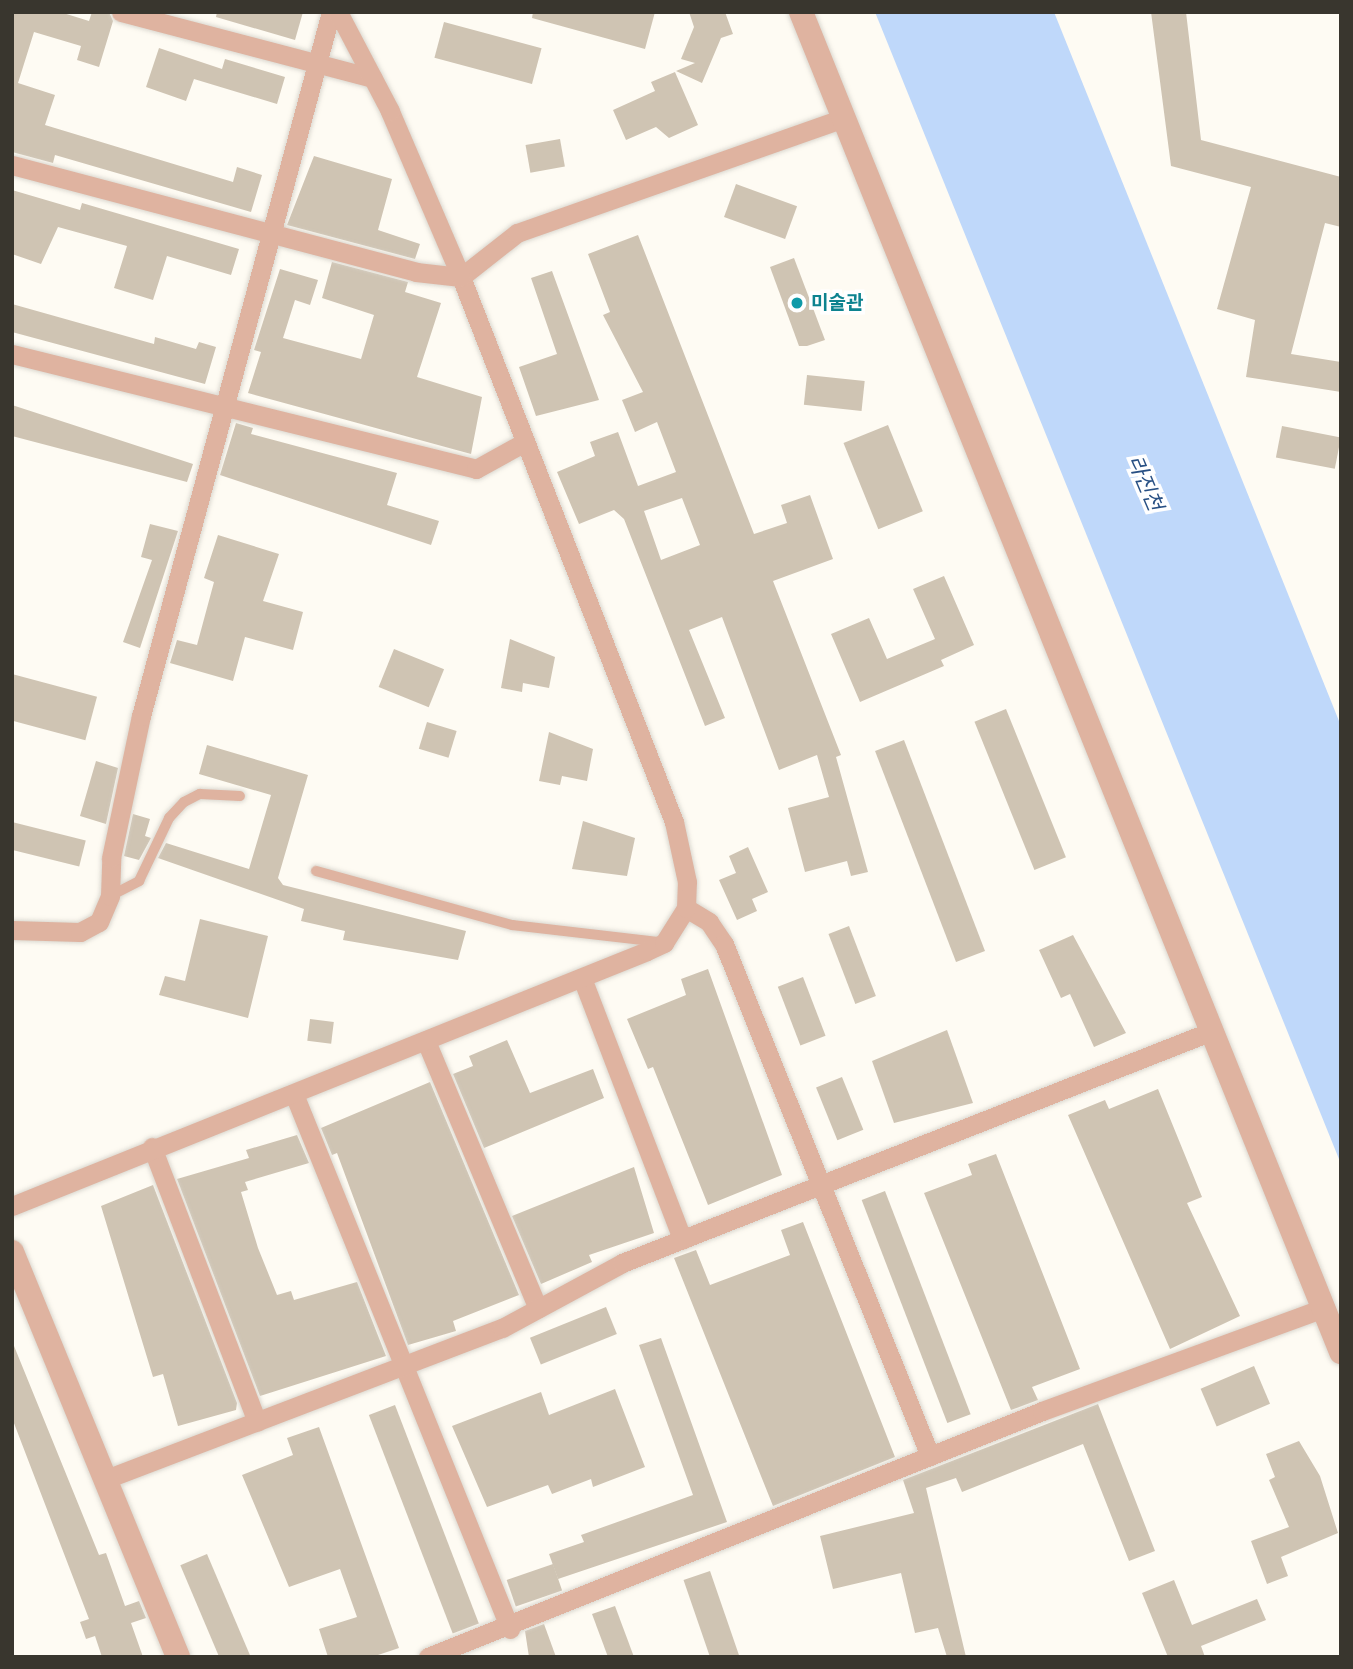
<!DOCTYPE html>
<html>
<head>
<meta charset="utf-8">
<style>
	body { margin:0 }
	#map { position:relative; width:1353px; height:1669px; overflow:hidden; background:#fefbf3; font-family:Montserrat,"Noto Sans KR",sans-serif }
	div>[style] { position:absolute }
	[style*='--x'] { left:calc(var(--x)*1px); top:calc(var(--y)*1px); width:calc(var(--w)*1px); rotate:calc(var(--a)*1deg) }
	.water>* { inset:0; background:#bfd8fa }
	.building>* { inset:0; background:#cfc4b3; transform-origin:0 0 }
	.roads { filter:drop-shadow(0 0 2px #dbd8d0) drop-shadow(0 0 2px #dbd8d0) }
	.service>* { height:10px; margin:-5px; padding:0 5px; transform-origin:5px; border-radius:5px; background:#dfb3a0 }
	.minor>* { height:19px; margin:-9.5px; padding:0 9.5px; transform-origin:9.5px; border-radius:9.5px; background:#dfb3a0 }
	.tertiary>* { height:24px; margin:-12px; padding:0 12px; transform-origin:12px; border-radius:12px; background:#dfb3a0 }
	.dots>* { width:19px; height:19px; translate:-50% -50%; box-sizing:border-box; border:4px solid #fff; border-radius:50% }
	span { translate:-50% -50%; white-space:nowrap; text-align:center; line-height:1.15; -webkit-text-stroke:7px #fff; paint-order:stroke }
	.culture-label { font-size:19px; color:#0d838f; font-weight:700 }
	.left { translate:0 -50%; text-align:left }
	.water-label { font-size:21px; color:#285084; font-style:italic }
	.frame { position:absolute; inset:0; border:14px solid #39362e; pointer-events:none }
</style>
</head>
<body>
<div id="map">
	<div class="water">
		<i style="clip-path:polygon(875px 12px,1054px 12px,1341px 726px,1341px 1164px)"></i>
	</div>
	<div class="building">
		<i style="clip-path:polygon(12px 12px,60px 12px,89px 21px,92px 12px,109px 12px,113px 21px,99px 67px,77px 60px,81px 46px,34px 32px,18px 83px,55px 95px,45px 125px,233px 182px,237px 167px,262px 175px,251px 212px,55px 155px,53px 163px,12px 152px)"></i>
		<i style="clip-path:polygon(217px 12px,303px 12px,295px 40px,216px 17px)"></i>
		<i style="clip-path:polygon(533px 12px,655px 12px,645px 49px,532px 18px)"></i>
		<i style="clip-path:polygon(689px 12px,725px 12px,733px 34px,721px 38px,702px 83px,676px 71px,695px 63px,681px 59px,694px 27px)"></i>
		<i style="clip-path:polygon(1151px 12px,1186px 12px,1201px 140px,1341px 177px,1341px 227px,1325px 223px,1291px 354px,1341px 362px,1341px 392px,1246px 377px,1255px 320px,1217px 309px,1251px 187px,1171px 166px)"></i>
		<i style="left:444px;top:22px;width:101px;height:37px;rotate:15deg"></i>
		<i style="clip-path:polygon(159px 48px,222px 69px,225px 59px,285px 77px,277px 104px,194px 79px,186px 101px,146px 87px)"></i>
		<i style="clip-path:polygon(675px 72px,698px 125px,669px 138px,656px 127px,626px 140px,613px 110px,655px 91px,651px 82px)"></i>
		<i style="left:560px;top:139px;width:28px;height:35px;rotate:80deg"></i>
		<i style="clip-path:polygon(314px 156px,392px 179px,378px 230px,420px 244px,415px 259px,287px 225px)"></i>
		<i style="left:736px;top:184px;width:65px;height:35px;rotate:20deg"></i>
		<i style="clip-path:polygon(12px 190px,80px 210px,82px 203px,239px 249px,231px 275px,167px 256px,153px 300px,114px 288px,127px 246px,58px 227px,41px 264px,12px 254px)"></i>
		<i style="clip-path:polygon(evenodd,638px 235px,754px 534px,787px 523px,781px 505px,810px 495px,833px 559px,773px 581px,841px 755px,836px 757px,868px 872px,851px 876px,847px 861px,805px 872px,788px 808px,829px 797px,817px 755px,779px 770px,722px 617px,689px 630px,725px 718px,705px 726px,624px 519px,614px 510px,579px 524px,557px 472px,595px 456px,590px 442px,618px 432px,638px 486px,676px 472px,657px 422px,635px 432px,622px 400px,643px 392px,603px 315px,610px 312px,588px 254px,638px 235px,682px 498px,700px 545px,661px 560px,644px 511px,682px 498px)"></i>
		<i style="clip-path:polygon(794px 258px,825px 340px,807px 346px,799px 346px,770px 267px)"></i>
		<i style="clip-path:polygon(332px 262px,408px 282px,405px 292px,441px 303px,417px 377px,482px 397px,471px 454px,248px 393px,261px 352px,254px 350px,280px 269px,318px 280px,310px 305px,295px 300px,283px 338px,361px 359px,374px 315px,322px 298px)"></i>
		<i style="clip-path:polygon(552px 271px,599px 400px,536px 416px,519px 367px,557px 354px,531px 278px)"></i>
		<i style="clip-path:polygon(12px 304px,154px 344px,155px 337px,196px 349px,199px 342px,216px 347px,205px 384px,12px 332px)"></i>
		<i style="left:807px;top:375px;width:58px;height:30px;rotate:6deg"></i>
		<i style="clip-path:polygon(12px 405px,193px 464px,187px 482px,12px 436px)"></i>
		<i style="clip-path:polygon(236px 423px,253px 428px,251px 434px,397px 473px,387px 505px,439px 521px,431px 545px,220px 475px)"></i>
		<i style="left:888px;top:425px;width:93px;height:48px;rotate:68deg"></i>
		<i style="left:1282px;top:426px;width:60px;height:32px;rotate:11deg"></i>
		<i style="clip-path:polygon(150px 524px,178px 531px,140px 648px,123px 642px,152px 560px,141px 557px)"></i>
		<i style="clip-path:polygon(218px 535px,279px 554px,263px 601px,303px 612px,293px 650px,245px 637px,233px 681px,170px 663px,177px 640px,197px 645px,214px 582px,204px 578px)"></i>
		<i style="clip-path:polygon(944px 576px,974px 645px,941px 660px,944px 666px,860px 702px,831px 634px,869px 618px,887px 659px,935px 639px,913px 589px)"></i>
		<i style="clip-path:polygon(510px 639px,555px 657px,549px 688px,523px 683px,522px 692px,501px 688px)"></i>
		<i style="left:394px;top:649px;width:54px;height:41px;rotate:22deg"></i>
		<i style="left:12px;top:674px;width:88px;height:45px;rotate:15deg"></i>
		<i style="left:1006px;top:709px;width:160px;height:34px;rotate:68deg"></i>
		<i style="left:427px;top:722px;width:31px;height:28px;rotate:17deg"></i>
		<i style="clip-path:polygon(549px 732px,593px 749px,587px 781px,562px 776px,560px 785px,539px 781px)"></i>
		<i style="left:904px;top:740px;width:226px;height:31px;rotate:69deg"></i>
		<i style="clip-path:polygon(207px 745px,308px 775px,278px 878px,283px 885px,466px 931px,458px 960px,343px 940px,345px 931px,301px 921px,304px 909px,158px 858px,166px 843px,249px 869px,271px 795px,199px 774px)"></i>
		<i style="clip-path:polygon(96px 761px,118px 768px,106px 824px,80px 816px)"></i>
		<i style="clip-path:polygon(133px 814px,150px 819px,145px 836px,151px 838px,139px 860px,124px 856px)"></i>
		<i style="clip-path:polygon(583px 821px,635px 838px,627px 876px,572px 869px)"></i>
		<i style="left:12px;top:822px;width:76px;height:27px;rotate:14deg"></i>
		<i style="clip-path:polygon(748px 847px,768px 892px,752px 899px,757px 911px,737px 920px,719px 880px,736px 873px,729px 856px)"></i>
		<i style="clip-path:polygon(200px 919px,268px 936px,248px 1018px,159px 995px,165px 976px,185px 981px)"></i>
		<i style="left:849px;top:926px;width:75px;height:22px;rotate:69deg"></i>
		<i style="clip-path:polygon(1073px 935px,1126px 1033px,1094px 1047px,1070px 994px,1061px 998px,1039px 950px)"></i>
		<i style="clip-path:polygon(708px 969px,782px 1175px,708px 1205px,653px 1067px,648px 1069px,627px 1019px,686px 995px,681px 979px)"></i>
		<i style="left:803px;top:977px;width:63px;height:27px;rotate:69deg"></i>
		<i style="left:310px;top:1019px;width:24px;height:22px;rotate:7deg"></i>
		<i style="clip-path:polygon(947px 1030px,973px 1103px,894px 1123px,872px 1061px)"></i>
		<i style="clip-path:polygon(507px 1040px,530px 1093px,593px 1069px,604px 1098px,484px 1148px,453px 1074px,473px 1066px,469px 1056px)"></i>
		<i style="left:842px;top:1077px;width:57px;height:28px;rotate:68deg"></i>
		<i style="clip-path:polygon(430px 1082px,519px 1295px,453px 1321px,456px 1331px,408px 1345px,337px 1153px,332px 1155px,321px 1128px)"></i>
		<i style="clip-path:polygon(1158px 1089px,1202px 1197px,1187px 1203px,1240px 1316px,1170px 1349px,1068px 1115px,1105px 1100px,1109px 1109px)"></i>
		<i style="clip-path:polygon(297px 1135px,309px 1163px,245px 1182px,248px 1190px,241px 1192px,258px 1248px,277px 1295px,291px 1291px,294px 1300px,357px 1282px,386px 1356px,260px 1396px,177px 1179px,249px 1158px,246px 1150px)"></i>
		<i style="clip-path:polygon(996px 1154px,1080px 1369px,1032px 1387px,1038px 1400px,1011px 1410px,924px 1193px,972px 1175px,968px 1164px)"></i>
		<i style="clip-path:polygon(634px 1167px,654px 1233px,589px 1255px,592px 1262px,541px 1284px,512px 1216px)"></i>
		<i style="clip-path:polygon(153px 1185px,237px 1403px,236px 1410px,178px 1426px,163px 1374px,153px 1377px,101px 1206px)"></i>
		<i style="left:885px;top:1191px;width:239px;height:25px;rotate:69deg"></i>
		<i style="clip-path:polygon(803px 1222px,895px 1457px,773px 1506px,674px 1258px,696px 1250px,710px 1285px,790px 1255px,781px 1230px)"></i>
		<i style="left:606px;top:1307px;width:29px;height:82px;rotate:68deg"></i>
		<i style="clip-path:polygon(661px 1338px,727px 1522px,558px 1579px,549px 1554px,584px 1542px,581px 1535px,693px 1495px,639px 1345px)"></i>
		<i style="clip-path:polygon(12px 1341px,99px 1555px,106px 1553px,125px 1606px,139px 1601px,146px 1618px,131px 1623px,143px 1657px,102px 1657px,95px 1636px,86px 1639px,80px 1622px,89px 1619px,12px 1418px)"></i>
		<i style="left:1254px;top:1366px;width:41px;height:58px;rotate:67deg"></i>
		<i style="clip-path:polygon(615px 1389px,645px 1467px,593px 1487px,591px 1479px,552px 1494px,548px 1485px,487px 1507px,452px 1426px,541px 1392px,549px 1415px)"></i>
		<i style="clip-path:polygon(1098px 1404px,1155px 1551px,1129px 1561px,1083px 1444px,962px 1492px,956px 1478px,926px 1488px,966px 1657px,947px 1657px,938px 1628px,915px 1633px,901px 1573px,833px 1589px,820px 1536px,914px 1513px,903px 1480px)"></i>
		<i style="left:395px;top:1405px;width:234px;height:28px;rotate:69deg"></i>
		<i style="clip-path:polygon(319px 1427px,399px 1648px,372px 1657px,328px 1657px,319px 1629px,357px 1617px,340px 1569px,289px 1587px,242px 1475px,293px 1455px,287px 1438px)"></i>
		<i style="clip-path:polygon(1299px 1441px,1320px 1476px,1338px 1533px,1281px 1557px,1288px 1576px,1267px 1584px,1251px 1541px,1289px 1527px,1269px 1480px,1275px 1477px,1266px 1454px)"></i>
		<i style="left:207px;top:1554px;width:112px;height:29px;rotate:67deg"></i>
		<i style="left:553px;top:1564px;width:28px;height:49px;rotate:71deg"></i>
		<i style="left:710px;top:1571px;width:91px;height:28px;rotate:71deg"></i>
		<i style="clip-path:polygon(1174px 1580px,1192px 1625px,1257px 1599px,1266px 1620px,1201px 1646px,1205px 1657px,1168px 1657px,1142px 1593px)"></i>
		<i style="clip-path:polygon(615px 1606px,634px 1657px,608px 1657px,592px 1614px)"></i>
		<i style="clip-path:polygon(544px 1624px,556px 1657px,529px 1657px,525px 1631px)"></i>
	</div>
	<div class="roads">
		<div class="service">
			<i style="--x:316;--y:871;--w:203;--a:15.4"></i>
			<i style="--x:512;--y:925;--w:149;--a:6.6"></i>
			<i style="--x:110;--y:896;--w:33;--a:-27"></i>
			<i style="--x:139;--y:881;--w:70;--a:-64.5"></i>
			<i style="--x:169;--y:818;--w:22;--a:-47"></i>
			<i style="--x:184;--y:802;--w:18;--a:-27"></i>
			<i style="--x:200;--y:794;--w:40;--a:2.9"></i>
		</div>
		<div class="minor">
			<i style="--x:121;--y:12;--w:260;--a:14.7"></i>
			<i style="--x:12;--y:165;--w:418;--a:14.8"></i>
			<i style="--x:416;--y:272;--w:45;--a:6.3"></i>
			<i style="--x:461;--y:277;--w:71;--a:-38.2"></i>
			<i style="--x:517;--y:233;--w:346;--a:-19.4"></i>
			<i style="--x:12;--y:354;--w:478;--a:13.9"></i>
			<i style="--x:476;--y:469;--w:56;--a:-28.9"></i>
			<i style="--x:686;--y:908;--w:27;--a:31"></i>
			<i style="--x:709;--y:922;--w:27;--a:56"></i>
			<i style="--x:724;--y:944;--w:552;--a:68.08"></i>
			<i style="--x:12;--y:930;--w:68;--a:1.7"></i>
			<i style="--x:80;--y:932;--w:21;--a:-28"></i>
			<i style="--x:99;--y:922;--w:28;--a:-67"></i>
			<i style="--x:110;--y:896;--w:38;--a:-88"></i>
			<i style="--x:111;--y:858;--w:145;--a:-78.1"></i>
			<i style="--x:141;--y:716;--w:729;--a:-74.9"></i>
			<i style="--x:582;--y:978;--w:280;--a:69"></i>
			<i style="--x:426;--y:1041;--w:290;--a:67.3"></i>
			<i style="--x:294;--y:1094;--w:577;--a:68.01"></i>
			<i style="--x:152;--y:1147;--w:294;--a:69.1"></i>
			<i style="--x:12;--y:1206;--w:684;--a:-21.88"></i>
			<i style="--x:647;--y:951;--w:19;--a:-25"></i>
			<i style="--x:664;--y:943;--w:41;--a:-57.8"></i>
			<i style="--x:686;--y:908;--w:26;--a:-88"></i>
			<i style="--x:687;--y:882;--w:61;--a:-102.2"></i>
			<i style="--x:674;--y:822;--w:585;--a:-111.35"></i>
			<i style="--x:461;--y:277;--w:181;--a:-113.2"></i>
			<i style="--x:390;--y:111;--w:112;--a:-117.7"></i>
			<i style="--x:106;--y:1479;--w:424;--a:-20.9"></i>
			<i style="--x:502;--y:1328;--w:136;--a:-28.4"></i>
			<i style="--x:622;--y:1263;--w:634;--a:-21.47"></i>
			<i style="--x:428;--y:1657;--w:661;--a:-21.83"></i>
			<i style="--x:1042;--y:1411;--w:299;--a:-20.1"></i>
		</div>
		<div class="tertiary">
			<i style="--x:801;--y:12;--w:1445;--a:68.05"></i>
			<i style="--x:12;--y:1252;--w:438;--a:67.7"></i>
		</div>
	</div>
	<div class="dots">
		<i style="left:797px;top:303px;background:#0f9aa8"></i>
	</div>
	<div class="culture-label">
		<span class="left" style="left:811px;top:303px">미술관</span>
	</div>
	<div class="water-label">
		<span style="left:1145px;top:483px;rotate:67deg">라진천</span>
	</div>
	<div class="frame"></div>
</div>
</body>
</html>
